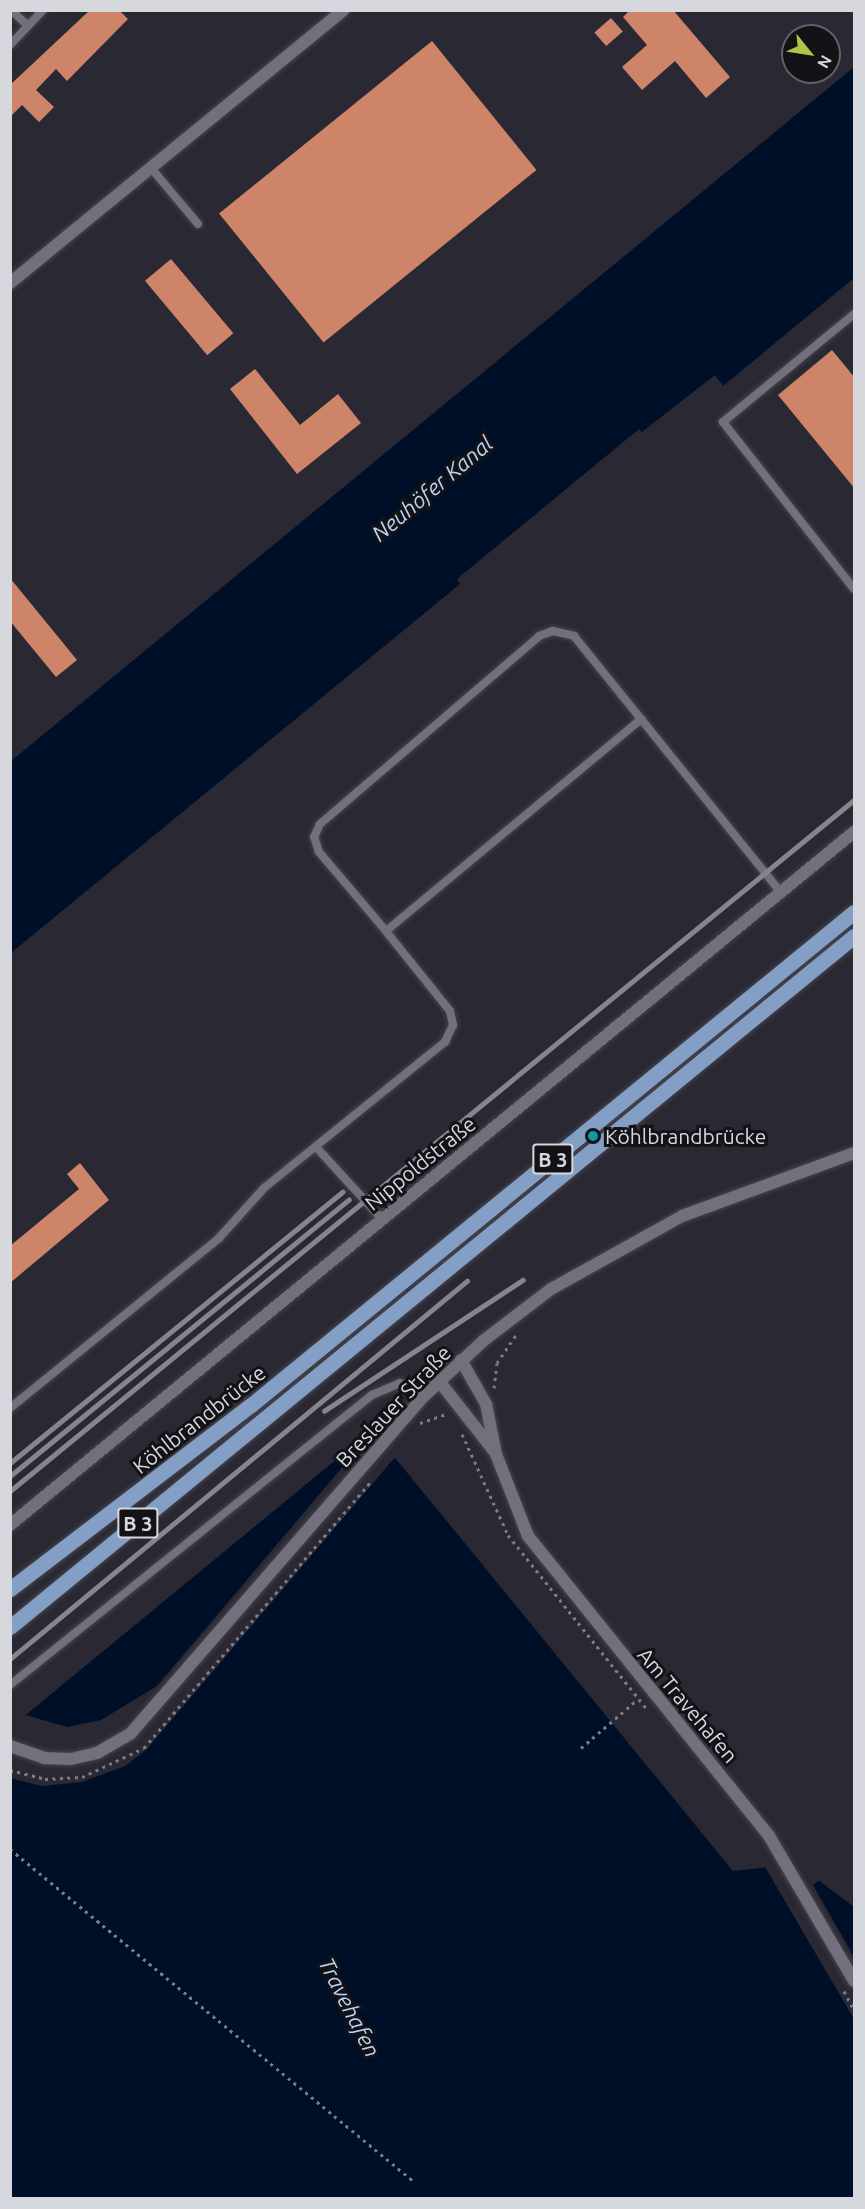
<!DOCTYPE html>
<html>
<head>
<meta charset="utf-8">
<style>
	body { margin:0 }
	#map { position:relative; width:865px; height:2209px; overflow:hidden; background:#2a2933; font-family:Ubuntu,sans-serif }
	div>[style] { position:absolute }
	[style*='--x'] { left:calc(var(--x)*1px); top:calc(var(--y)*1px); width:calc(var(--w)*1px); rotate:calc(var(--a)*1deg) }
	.water>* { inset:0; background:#000f28 }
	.pier>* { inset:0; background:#2a2933 }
	.building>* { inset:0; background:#cd8469; transform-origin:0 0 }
	.path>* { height:3px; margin-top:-1.5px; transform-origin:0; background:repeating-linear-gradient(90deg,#7d7c85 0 3px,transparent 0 7.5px) }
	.roads { filter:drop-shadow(0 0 2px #45444d) drop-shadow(0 0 2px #45444d) }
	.service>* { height:8px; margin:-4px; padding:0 4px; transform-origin:4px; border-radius:4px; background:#71707c }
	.minor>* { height:12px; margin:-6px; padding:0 6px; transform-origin:6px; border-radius:6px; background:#71707c }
	.primary>* { height:15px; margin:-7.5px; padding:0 7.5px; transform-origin:7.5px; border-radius:7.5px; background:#849fc5 }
	.rail>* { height:4.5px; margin:-2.25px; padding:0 2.25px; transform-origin:2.25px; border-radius:2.25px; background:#86858e }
	.dots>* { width:16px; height:16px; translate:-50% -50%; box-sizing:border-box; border:3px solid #121217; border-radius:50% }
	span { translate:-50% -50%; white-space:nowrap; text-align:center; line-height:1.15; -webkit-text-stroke:6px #121217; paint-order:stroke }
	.shield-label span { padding:2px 4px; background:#121217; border:2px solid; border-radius:4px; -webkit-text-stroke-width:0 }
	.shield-label { font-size:20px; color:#d7d7de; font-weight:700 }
	.poi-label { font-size:21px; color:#d7d7de }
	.left { translate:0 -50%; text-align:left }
	.street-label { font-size:21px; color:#d7d7de }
	.water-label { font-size:22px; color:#b8d4f2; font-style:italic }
	.frame { position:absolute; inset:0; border:12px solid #d7d7de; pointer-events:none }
	.north { position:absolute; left:781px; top:24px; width:60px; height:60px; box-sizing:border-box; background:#121217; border:2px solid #616167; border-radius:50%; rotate:120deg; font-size:16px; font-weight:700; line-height:24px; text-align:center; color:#d7d7de }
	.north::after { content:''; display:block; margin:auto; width:21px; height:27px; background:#b6c148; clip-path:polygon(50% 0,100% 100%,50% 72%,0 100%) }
</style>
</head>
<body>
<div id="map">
	<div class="water">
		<i style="clip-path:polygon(854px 67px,854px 278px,723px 386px,715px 375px,642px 432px,639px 429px,457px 579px,460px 584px,11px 953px,11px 761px)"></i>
		<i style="clip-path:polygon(371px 1446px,396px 1459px,733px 1871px,797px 1864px,854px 1907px,854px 2198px,11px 2198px,11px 1727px,349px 1449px)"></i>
	</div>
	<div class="pier">
		<i style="clip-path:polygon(372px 1443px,396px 1456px,146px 1750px,125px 1766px,82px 1782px,42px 1786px,10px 1778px,10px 1723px,22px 1714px,67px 1727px,101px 1720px,157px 1686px,362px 1444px)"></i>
		<i style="clip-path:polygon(798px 1861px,820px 1880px,813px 1885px,854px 1957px,854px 2019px,765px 1867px)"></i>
	</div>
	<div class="building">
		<i style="clip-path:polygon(90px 10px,119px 10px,128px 19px,67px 81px,56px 69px,36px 90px,54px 107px,39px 122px,22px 105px,10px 117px,10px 85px)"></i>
		<i style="clip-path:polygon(630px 10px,673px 10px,730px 77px,706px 98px,675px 61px,642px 90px,622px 67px,647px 45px,623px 17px)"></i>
		<i style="left:611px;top:18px;width:18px;height:22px;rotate:49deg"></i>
		<i style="left:432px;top:41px;width:166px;height:274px;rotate:51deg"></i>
		<i style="left:171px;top:259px;width:97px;height:34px;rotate:50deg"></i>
		<i style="clip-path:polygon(832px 350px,855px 378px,855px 489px,778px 395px)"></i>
		<i style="clip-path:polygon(255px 369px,300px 425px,338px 394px,361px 423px,297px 474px,230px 389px)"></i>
		<i style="clip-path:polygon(10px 578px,77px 660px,56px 677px,10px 621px)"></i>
		<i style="clip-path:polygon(80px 1163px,109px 1200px,10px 1283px,10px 1246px,79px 1189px,67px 1174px)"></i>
	</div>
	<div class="path">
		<i style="--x:494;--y:1388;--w:25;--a:-83"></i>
		<i style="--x:497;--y:1363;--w:34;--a:-56"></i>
		<i style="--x:420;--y:1423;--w:28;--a:-19"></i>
		<i style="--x:462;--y:1434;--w:111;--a:65.5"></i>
		<i style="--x:508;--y:1535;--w:221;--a:51.4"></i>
		<i style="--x:581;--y:1748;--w:75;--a:-40.7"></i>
		<i style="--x:10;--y:1770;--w:36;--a:14"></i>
		<i style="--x:45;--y:1779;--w:37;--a:-3"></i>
		<i style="--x:82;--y:1777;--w:68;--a:-25.1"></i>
		<i style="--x:144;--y:1748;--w:350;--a:-49.6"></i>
		<i style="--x:10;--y:1849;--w:521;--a:39.47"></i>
		<i style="--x:844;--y:1991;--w:21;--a:62"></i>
	</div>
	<div class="roads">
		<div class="service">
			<i style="--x:11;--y:10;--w:23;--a:43"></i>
			<i style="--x:10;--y:45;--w:48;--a:-46.7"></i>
			<i style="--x:151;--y:168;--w:73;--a:50"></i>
			<i style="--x:854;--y:314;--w:170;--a:140.5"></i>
			<i style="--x:723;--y:422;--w:212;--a:51.9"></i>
			<i style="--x:386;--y:931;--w:104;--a:-130.3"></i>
			<i style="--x:319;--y:852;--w:16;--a:-108"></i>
			<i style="--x:314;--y:837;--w:14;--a:-65"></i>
			<i style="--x:320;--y:824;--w:289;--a:-40.6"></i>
			<i style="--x:539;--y:636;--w:15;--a:-20"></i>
			<i style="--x:553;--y:631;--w:22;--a:13"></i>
			<i style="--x:574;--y:636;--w:107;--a:51.1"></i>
			<i style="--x:316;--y:1147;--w:98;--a:47.5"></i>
			<i style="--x:10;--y:1408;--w:269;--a:-39.1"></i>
			<i style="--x:219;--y:1238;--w:67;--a:-48"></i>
			<i style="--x:264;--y:1188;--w:233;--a:-38.9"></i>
			<i style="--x:445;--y:1042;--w:19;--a:-65"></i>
			<i style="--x:453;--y:1025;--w:14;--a:-102"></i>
			<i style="--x:450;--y:1011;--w:102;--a:-128.7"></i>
			<i style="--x:386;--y:931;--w:332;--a:-39.7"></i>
			<i style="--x:641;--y:719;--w:221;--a:51.1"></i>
			<i style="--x:10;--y:1685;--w:464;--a:-38.7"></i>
			<i style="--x:372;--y:1395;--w:30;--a:-23"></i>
			<i style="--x:400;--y:1383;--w:27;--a:31"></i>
		</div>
		<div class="minor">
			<i style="--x:10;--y:283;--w:431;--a:-39.3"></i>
			<i style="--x:461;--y:1360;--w:51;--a:60.4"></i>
			<i style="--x:486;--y:1404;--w:51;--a:78.7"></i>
			<i style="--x:496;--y:1454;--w:88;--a:68.7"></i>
			<i style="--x:528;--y:1536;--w:385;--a:51.2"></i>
			<i style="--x:769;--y:1836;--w:168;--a:59.6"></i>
			<i style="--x:439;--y:1381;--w:89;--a:51.8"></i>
			<i style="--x:10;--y:1525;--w:1092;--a:-39.39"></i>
			<i style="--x:10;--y:1746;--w:36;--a:19"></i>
			<i style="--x:44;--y:1758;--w:27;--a:2"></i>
			<i style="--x:71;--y:1759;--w:27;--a:-13"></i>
			<i style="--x:97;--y:1753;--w:39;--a:-30"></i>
			<i style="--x:131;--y:1733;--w:445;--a:-49"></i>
			<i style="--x:423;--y:1397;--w:82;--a:-43"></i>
			<i style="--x:483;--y:1341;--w:86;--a:-37.4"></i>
			<i style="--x:551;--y:1289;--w:150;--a:-29.1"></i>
			<i style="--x:682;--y:1216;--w:183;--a:-20.1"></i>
		</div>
		<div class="primary">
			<i style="--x:10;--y:1589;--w:303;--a:-37.4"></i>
			<i style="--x:251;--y:1405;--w:779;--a:-39.27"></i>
			<i style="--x:10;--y:1627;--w:1091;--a:-39.31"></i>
		</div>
	</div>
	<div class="rail">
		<i style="--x:324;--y:1411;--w:238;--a:-33.4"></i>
		<i style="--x:10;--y:1463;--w:429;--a:-39.2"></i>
		<i style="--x:10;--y:1476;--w:437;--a:-39.2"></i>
		<i style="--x:10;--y:1491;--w:1091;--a:-39.31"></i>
		<i style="--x:10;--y:1659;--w:593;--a:-39.6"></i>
	</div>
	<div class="dots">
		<i style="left:593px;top:1136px;background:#0f9aa8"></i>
	</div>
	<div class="shield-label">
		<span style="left:553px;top:1159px">B 3</span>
		<span style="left:138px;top:1523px">B 3</span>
	</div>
	<div class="poi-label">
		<span class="left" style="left:605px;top:1136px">Köhlbrandbrücke</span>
	</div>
	<div class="street-label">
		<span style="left:420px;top:1163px;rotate:-39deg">Nippoldstraße</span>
		<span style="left:393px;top:1406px;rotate:-47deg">Breslauer Straße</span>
		<span style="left:199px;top:1419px;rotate:-38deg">Köhlbrandbrücke</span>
		<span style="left:688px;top:1705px;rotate:50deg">Am Travehafen</span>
	</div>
	<div class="water-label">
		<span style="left:432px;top:488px;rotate:-40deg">Neuhöfer Kanal</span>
		<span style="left:350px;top:2007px;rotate:63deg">Travehafen</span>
	</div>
	<div class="frame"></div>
	<div class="north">N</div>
</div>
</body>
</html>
